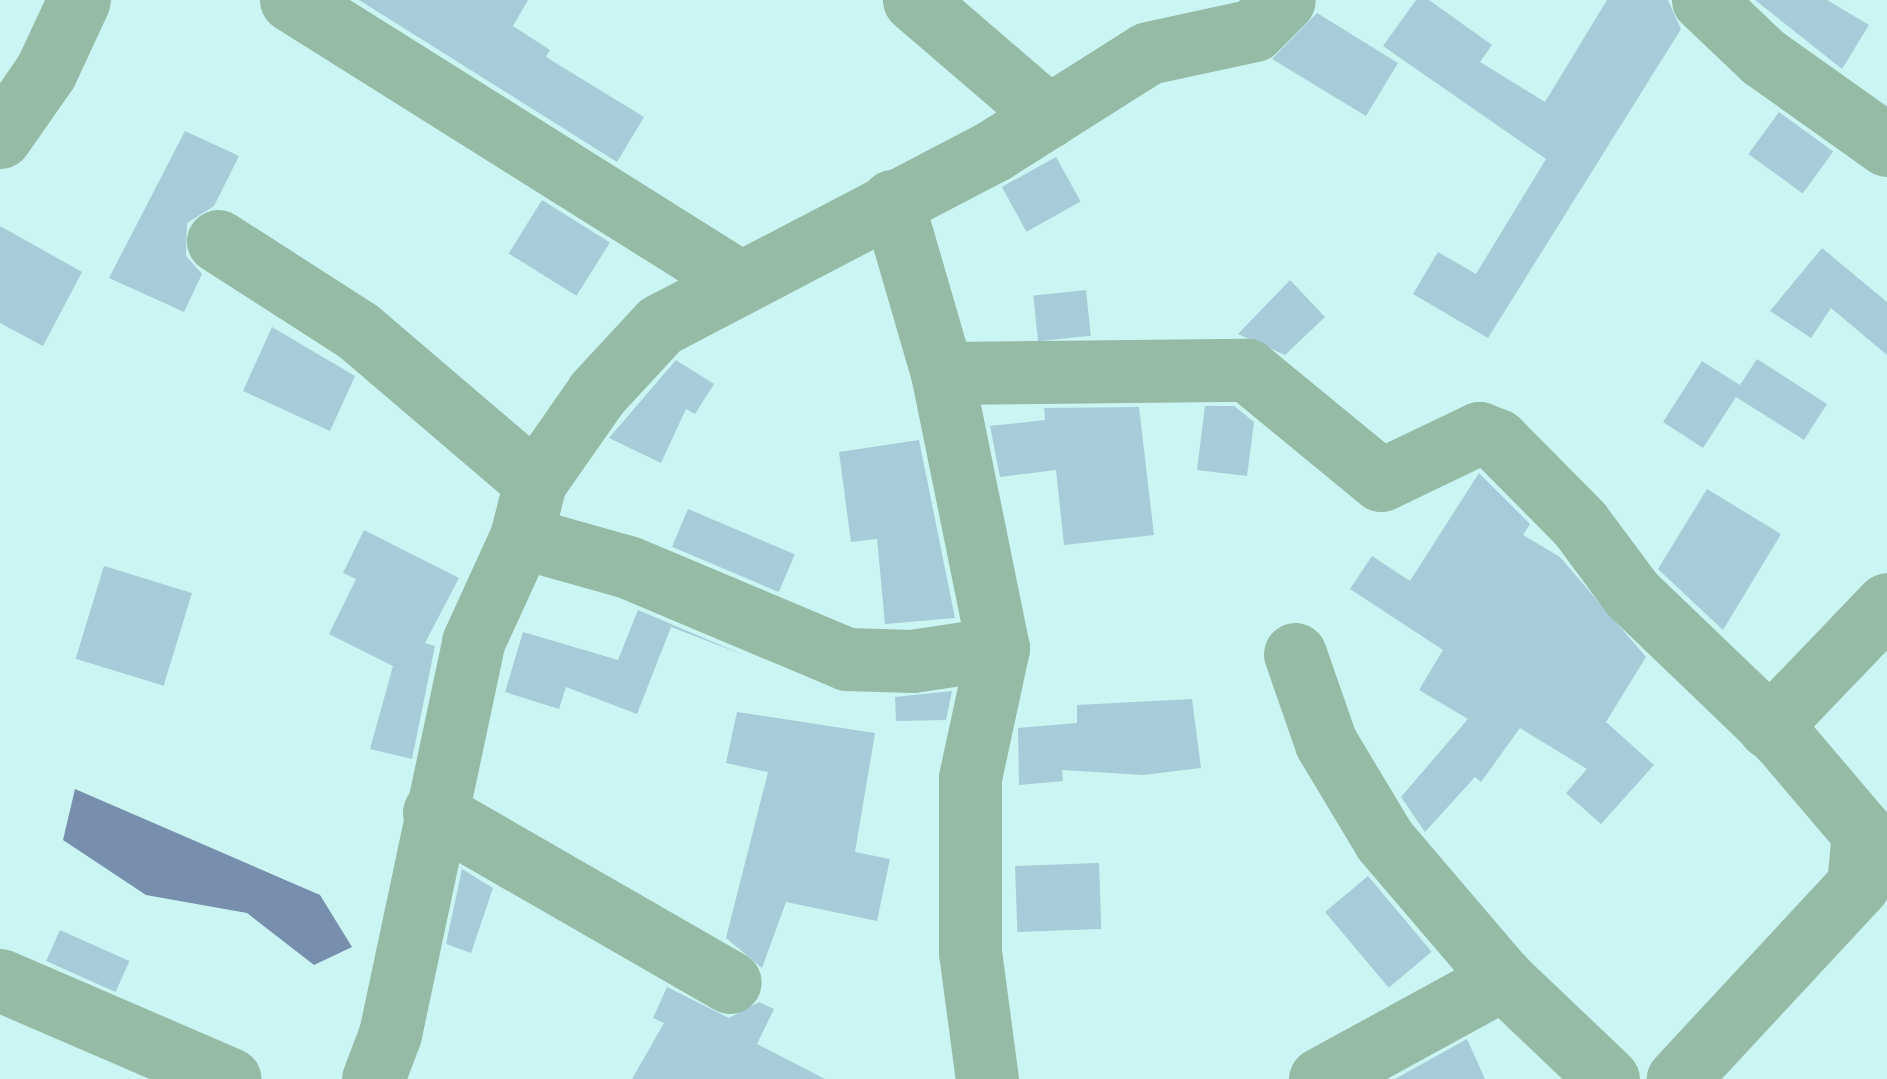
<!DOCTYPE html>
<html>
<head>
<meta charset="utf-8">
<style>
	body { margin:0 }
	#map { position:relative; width:1887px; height:1079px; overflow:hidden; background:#cbf5f2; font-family:Jost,sans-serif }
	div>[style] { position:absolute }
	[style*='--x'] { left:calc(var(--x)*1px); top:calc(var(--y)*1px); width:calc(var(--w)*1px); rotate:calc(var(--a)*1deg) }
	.water>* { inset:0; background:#778ead }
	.building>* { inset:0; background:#a7cbd9; transform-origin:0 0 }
	.minor>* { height:63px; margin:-31.5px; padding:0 31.5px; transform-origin:31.5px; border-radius:31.5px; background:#95baa5 }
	span { translate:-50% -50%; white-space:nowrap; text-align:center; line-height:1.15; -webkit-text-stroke:10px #e6fefd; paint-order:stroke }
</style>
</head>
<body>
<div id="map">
	<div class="water">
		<i style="clip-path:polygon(75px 789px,320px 895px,352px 947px,314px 965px,247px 913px,146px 895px,63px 840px)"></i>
	</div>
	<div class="building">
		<i style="clip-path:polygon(359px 0,528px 0,513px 26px,550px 50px,546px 57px,644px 117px,617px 162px)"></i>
		<i style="clip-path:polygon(1416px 0,1429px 0,1492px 45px,1480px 62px,1545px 102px,1607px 0,1668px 0,1681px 29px,1488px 338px,1413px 294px,1438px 252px,1476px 274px,1546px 159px,1383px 46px)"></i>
		<i style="clip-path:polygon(1755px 0,1827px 0,1869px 25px,1842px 69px)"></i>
		<i style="clip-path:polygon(1317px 13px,1398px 63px,1366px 116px,1272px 59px)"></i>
		<i style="left:1779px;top:112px;width:67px;height:52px;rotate:36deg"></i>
		<i style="clip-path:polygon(185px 131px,239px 156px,214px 206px,187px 223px,186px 256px,202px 274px,184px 312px,109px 278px)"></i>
		<i style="left:1056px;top:157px;width:51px;height:62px;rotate:61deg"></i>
		<i style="left:542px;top:200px;width:80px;height:63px;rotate:32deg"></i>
		<i style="clip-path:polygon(0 226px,82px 272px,43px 346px,0 323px)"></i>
		<i style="clip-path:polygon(1822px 248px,1887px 302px,1887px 355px,1831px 308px,1811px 338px,1770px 311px)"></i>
		<i style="clip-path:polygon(1290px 280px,1325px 317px,1285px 355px,1238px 334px)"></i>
		<i style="left:1086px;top:290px;width:46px;height:53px;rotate:84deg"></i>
		<i style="clip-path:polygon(272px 327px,355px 376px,330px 431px,243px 391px)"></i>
		<i style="clip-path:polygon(1757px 359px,1827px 404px,1804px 440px,1736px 397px,1703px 448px,1663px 422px,1702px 361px,1740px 385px)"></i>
		<i style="clip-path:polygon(676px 360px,714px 384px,695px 414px,686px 409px,661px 463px,609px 438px)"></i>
		<i style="clip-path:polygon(1205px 406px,1234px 406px,1254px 422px,1247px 476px,1197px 470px)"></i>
		<i style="clip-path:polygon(1139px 407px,1154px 535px,1064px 545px,1056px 470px,1000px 477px,990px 426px,1045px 420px,1044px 408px)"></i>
		<i style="clip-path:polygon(919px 440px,955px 618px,885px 624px,877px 539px,851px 542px,839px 452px)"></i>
		<i style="clip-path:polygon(1479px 473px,1530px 524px,1523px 535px,1560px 557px,1646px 657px,1606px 722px,1654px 765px,1601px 824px,1566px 793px,1587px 769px,1520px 728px,1481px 782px,1475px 777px,1425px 832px,1401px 797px,1468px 719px,1419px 690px,1443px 650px,1350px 589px,1372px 556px,1410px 581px)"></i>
		<i style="clip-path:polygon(1707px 489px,1781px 534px,1723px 630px,1658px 569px)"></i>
		<i style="left:688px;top:509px;width:116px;height:41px;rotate:23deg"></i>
		<i style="clip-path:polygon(364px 530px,459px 578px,425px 643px,435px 646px,412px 759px,370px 749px,393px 666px,329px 634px,356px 579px,343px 573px)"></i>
		<i style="left:104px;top:566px;width:92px;height:97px;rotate:17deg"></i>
		<i style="clip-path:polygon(638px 610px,744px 655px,671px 627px,637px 714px,566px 687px,559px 709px,505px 692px,523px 632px,618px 660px)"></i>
		<i style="clip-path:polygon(952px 691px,946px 720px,896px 721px,895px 697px)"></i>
		<i style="clip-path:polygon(1192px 699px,1201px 768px,1143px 775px,1062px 770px,1063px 781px,1019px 785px,1018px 728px,1077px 723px,1077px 705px)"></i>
		<i style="clip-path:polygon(737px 712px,875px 733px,855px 852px,890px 859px,877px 921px,786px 902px,762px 968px,726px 938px,768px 772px,726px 763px)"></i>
		<i style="left:1099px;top:863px;width:66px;height:84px;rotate:88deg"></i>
		<i style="clip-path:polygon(462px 869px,493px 888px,471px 953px,446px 944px)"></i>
		<i style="left:1368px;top:876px;width:99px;height:56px;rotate:50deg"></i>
		<i style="left:60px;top:930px;width:76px;height:34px;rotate:24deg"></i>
		<i style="clip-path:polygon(667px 987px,729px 1018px,759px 1002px,774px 1009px,757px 1044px,825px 1079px,632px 1079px,664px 1023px,653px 1018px)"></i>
		<i style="clip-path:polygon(1467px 1039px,1485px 1079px,1395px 1079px)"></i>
	</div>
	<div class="minor">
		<i style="--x:291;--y:0;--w:530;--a:32.13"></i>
		<i style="--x:914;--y:0;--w:178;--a:40.7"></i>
		<i style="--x:1703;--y:0;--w:83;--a:43.5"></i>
		<i style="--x:1763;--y:57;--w:152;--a:35.4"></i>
		<i style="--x:0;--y:137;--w:80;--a:-55.1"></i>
		<i style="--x:46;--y:71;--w:78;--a:-65.1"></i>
		<i style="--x:892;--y:201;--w:179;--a:73.8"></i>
		<i style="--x:942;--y:373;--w:281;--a:78.5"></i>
		<i style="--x:998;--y:648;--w:133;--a:102.2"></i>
		<i style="--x:970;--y:778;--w:174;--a:90"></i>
		<i style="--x:970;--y:952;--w:128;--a:82.4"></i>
		<i style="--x:218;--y:241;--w:166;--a:32.7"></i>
		<i style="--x:358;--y:331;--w:233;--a:40.5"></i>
		<i style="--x:942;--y:373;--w:305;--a:-0.6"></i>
		<i style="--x:1247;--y:370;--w:173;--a:39.4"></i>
		<i style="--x:1381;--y:480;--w:109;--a:-25.6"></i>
		<i style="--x:1479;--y:433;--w:19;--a:21"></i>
		<i style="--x:1497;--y:440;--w:118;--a:45.3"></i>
		<i style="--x:1580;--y:524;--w:87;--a:53.4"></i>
		<i style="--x:1632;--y:594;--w:209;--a:43.8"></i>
		<i style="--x:1783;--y:739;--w:123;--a:49.6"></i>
		<i style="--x:1863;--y:833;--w:52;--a:95.5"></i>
		<i style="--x:1858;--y:885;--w:265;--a:132.9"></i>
		<i style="--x:521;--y:537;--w:111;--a:15.7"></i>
		<i style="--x:628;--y:567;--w:238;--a:22.8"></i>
		<i style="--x:847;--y:659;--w:65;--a:1.8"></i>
		<i style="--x:912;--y:661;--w:87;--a:-8.6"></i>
		<i style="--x:1295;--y:654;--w:94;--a:70.8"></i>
		<i style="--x:1326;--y:743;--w:114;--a:59"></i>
		<i style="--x:1385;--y:841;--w:182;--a:49.5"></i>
		<i style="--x:1503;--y:979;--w:145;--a:43.6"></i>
		<i style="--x:1769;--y:727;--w:170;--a:-46.2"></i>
		<i style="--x:434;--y:812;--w:341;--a:29.9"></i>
		<i style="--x:0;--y:980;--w:250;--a:23.3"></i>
		<i style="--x:373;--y:1079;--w:48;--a:-69.3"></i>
		<i style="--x:390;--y:1034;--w:401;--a:-78"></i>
		<i style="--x:473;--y:642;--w:115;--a:-65.4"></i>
		<i style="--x:521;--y:537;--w:57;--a:-75.7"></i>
		<i style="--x:535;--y:482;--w:108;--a:-55.1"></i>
		<i style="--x:597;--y:393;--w:93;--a:-47.2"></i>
		<i style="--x:660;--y:325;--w:376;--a:-27.6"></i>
		<i style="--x:993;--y:151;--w:183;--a:-32.3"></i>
		<i style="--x:1148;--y:53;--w:108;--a:-12.2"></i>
		<i style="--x:1254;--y:30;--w:42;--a:-45"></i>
		<i style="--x:1320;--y:1079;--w:209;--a:-28.7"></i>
	</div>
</div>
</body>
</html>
